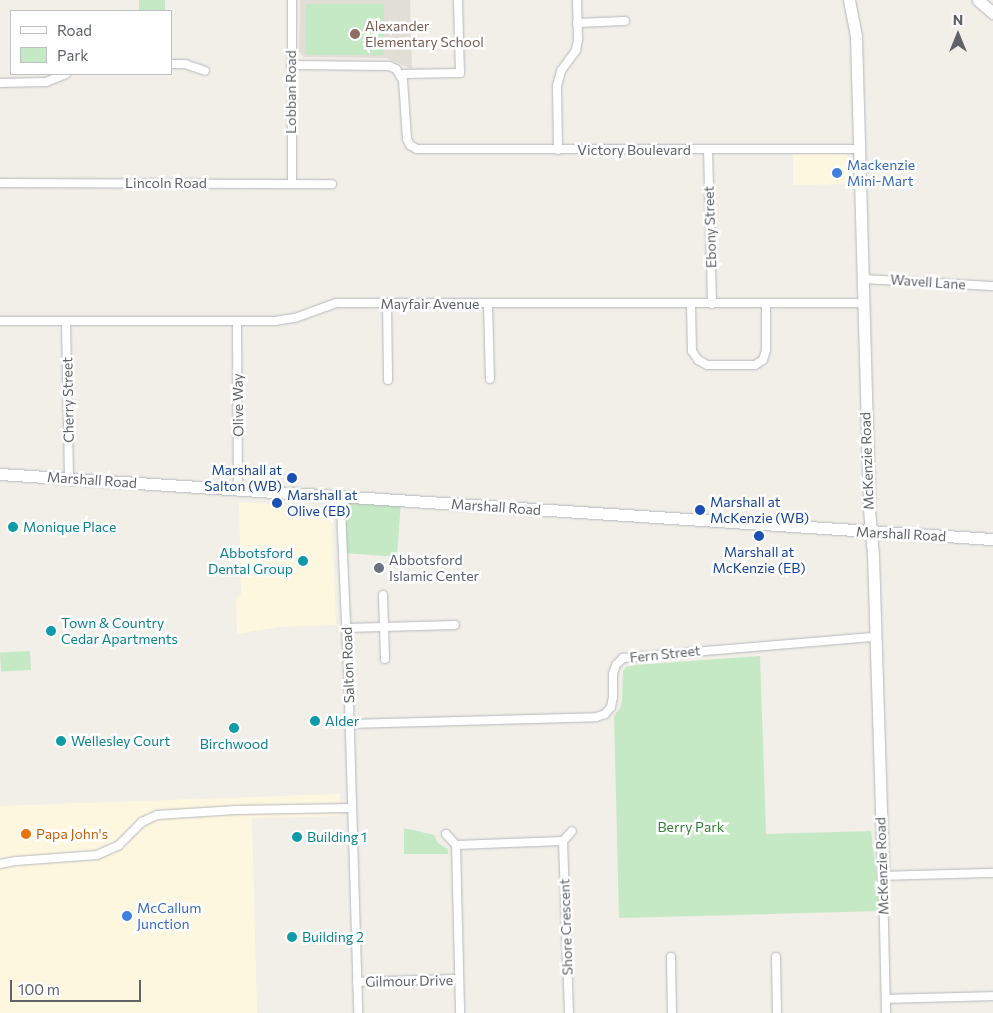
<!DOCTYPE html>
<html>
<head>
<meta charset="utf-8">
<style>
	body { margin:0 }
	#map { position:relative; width:993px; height:1013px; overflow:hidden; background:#f1efe8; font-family:Commissioner,sans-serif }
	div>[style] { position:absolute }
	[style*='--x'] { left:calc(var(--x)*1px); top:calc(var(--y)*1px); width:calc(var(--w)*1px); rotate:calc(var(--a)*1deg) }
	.commercial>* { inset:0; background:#fef7e0 }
	.education>* { inset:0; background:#e1ded6 }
	.green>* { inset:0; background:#c5e8c5; transform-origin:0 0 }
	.roads { filter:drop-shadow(0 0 1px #b5b8bc) drop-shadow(0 0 1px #b5b8bc) }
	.street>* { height:8px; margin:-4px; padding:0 4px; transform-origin:4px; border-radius:4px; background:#fff }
	.secondary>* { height:11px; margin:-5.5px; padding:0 5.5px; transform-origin:5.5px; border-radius:5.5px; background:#fff }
	.dots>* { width:14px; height:14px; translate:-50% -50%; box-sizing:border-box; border:2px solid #fff; border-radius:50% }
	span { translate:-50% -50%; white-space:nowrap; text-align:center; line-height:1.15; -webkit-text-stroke:5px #fff; paint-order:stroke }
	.education-label { font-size:14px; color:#785e54 }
	.left { translate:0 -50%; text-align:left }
	.street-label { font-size:14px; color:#5f6368 }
	.shop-label { font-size:14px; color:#366cbe }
	.transit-label { font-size:14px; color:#164399 }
	.right { translate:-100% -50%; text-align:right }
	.culture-label { font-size:14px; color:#0d838f }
	.worship-label { font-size:14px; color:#5b616d }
	.park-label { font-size:14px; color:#348238 }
	.food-label { font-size:14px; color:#c56008 }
	.legend { position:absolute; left:10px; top:10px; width:162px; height:65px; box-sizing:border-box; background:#fff; border:1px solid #bfc1c3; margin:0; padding:6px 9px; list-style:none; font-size:15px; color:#5f6368 }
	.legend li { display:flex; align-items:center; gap:10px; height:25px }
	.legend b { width:25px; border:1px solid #bfc1c3 }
	.north { position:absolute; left:933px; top:10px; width:50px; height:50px; -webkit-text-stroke:4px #fff; paint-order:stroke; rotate:0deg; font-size:14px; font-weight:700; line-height:20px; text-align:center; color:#5f6368 }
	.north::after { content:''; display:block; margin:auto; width:18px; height:22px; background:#5f6368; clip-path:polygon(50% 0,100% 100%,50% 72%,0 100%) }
	.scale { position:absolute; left:10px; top:980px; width:131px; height:22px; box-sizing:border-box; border:2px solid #5f6368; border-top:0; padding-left:6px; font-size:15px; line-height:18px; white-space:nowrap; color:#5f6368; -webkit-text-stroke:4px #fff; paint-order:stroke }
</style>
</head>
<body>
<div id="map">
	<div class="commercial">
		<i style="clip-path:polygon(793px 154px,846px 154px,849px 157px,849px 184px,793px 185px)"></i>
		<i style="clip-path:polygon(239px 502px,326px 508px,332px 515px,336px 625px,279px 627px,237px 634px,236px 599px,241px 594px)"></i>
		<i style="clip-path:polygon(340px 794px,340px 816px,252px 818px,257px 1013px,0 1013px,0 806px)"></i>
	</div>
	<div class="education">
		<i style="clip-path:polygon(300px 0,410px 0,412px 69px,386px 58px,304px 57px,299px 52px)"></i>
	</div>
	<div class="green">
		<i style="left:139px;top:0;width:26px;height:11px"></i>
		<i style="left:306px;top:4px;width:78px;height:51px"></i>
		<i style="left:344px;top:498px;width:57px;height:55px;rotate:4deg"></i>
		<i style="left:30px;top:651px;width:19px;height:30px;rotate:87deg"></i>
		<i style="clip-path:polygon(760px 656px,766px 834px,871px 831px,881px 911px,619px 918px,614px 716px,620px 708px,622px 701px,623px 671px,626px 667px,635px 665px)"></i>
		<i style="clip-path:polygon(404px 828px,434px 835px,438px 843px,448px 849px,448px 854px,404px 854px)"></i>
	</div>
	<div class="roads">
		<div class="street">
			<i style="--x:577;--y:23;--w:48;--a:-2.4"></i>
			<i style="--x:171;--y:64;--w:14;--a:0"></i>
			<i style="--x:185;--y:64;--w:21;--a:19"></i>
			<i style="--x:291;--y:65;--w:98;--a:0.6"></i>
			<i style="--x:389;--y:66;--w:8;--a:23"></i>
			<i style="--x:396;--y:69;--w:13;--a:58"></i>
			<i style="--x:403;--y:80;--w:59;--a:86.1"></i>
			<i style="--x:407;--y:139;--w:7;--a:63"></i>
			<i style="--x:410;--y:145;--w:8;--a:30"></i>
			<i style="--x:417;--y:149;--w:442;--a:0"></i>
			<i style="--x:401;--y:74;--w:59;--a:-1"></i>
			<i style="--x:460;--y:73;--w:73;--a:-91.6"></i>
			<i style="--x:0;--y:83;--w:46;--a:-1.2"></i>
			<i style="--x:46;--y:82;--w:22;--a:-22"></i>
			<i style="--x:558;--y:150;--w:64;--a:-90.9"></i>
			<i style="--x:557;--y:86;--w:16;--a:-75"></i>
			<i style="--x:561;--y:71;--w:26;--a:-54"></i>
			<i style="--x:576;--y:50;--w:10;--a:-79"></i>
			<i style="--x:578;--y:40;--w:40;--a:-91.4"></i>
			<i style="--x:708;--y:150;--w:154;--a:88.5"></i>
			<i style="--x:0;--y:183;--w:332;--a:0.2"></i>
			<i style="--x:292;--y:183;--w:183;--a:-90"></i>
			<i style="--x:862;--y:279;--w:131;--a:3.1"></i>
			<i style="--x:387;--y:304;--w:76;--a:89.2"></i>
			<i style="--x:488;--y:304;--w:75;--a:88.5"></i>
			<i style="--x:691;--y:304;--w:47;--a:88.8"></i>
			<i style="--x:692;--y:351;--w:11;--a:56"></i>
			<i style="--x:698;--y:360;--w:10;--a:29"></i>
			<i style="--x:707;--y:365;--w:48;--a:0"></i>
			<i style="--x:755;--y:365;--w:9;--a:-32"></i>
			<i style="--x:763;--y:360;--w:10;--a:-73"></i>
			<i style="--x:766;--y:350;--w:45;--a:-90"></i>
			<i style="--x:0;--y:321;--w:275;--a:0"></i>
			<i style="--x:275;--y:321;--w:20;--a:-9"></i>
			<i style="--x:295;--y:318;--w:44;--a:-20.1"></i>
			<i style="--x:336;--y:303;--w:527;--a:0"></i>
			<i style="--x:237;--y:321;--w:168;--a:89.7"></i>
			<i style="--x:66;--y:322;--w:156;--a:88.9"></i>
			<i style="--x:343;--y:497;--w:12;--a:99"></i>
			<i style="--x:341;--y:509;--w:158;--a:87.5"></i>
			<i style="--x:348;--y:667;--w:346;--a:88.3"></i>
			<i style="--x:383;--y:595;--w:64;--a:88.2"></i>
			<i style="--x:347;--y:628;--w:108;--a:-1.6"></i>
			<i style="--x:350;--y:724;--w:246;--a:-1.6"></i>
			<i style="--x:596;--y:717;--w:9;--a:-18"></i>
			<i style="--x:605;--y:714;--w:9;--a:-49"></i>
			<i style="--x:611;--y:707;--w:10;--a:-79"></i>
			<i style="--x:613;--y:697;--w:23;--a:-90"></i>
			<i style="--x:613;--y:674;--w:9;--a:-72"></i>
			<i style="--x:616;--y:665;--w:10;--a:-45"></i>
			<i style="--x:623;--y:658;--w:252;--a:-4.8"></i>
			<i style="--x:446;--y:834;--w:15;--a:48"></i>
			<i style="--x:456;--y:845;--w:168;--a:88.6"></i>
			<i style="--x:563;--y:841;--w:13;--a:-48"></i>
			<i style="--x:456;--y:845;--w:107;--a:-2.1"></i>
			<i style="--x:563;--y:841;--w:172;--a:88"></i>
			<i style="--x:0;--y:864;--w:16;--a:-11"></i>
			<i style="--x:16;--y:861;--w:81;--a:-4.2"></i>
			<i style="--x:97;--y:855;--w:24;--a:-24"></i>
			<i style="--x:119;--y:845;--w:33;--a:-45"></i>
			<i style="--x:142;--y:822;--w:17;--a:-25"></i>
			<i style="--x:157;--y:815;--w:79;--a:-3.6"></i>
			<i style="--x:236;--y:810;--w:116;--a:-1"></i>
			<i style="--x:671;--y:957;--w:56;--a:89"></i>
			<i style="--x:776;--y:957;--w:56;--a:89"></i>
			<i style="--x:357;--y:982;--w:102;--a:-1.7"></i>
			<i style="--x:886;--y:999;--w:107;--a:-1.6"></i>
			<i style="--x:886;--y:1013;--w:137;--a:-91.3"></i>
			<i style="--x:883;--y:876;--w:110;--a:-1.6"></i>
		</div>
		<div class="secondary">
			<i style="--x:849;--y:0;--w:37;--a:79"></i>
			<i style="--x:856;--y:36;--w:473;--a:88.4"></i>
			<i style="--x:869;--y:509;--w:46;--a:85"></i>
			<i style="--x:873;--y:555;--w:321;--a:88.2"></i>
			<i style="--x:978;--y:0;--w:20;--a:41"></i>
			<i style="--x:0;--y:474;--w:995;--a:3.75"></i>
		</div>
	</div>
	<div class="dots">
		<i style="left:355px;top:34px;background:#8d6e63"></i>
		<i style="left:837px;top:173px;background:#3f7fe0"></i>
		<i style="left:292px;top:478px;background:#1a4fb4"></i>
		<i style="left:277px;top:503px;background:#1a4fb4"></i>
		<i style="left:700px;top:510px;background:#1a4fb4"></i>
		<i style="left:13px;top:527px;background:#0f9aa8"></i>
		<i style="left:759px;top:536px;background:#1a4fb4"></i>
		<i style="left:303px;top:561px;background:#0f9aa8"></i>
		<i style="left:379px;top:568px;background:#6b7280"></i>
		<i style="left:51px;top:631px;background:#0f9aa8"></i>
		<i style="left:315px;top:721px;background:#0f9aa8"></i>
		<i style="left:234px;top:728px;background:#0f9aa8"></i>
		<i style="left:61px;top:741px;background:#0f9aa8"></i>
		<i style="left:26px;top:834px;background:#e8710a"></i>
		<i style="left:297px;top:837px;background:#0f9aa8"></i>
		<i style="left:127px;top:916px;background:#3f7fe0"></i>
		<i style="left:292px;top:937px;background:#0f9aa8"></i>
	</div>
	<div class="education-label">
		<span class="left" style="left:365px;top:34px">Alexander<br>Elementary School</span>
	</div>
	<div class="street-label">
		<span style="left:291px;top:92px;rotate:-90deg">Lobban Road</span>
		<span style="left:634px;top:150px">Victory Boulevard</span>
		<span style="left:166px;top:183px">Lincoln Road</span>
		<span style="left:710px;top:227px;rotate:-92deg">Ebony Street</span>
		<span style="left:928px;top:282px;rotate:4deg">Wavell Lane</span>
		<span style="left:430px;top:304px">Mayfair Avenue</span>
		<span style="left:68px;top:400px;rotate:-91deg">Cherry Street</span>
		<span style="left:238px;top:405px;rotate:-91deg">Olive Way</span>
		<span style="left:867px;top:461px;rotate:-92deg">McKenzie Road</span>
		<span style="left:92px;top:480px;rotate:4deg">Marshall Road</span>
		<span style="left:496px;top:507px;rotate:4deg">Marshall Road</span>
		<span style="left:901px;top:534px;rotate:3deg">Marshall Road</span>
		<span style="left:665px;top:654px;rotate:-6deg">Fern Street</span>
		<span style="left:348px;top:665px;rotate:-92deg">Salton Road</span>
		<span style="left:882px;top:866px;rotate:-92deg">McKenzie Road</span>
		<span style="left:566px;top:927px;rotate:-92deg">Shore Crescent</span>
		<span style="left:409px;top:981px;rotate:-1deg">Gilmour Drive</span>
	</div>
	<div class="shop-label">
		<span class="left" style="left:847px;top:173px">Mackenzie<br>Mini-Mart</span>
		<span class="left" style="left:137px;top:916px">McCallum<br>Junction</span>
	</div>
	<div class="transit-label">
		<span class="right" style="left:282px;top:478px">Marshall at<br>Salton (WB)</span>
		<span class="left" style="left:287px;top:503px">Marshall at<br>Olive (EB)</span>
		<span class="left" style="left:710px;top:510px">Marshall at<br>McKenzie (WB)</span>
		<span style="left:759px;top:560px">Marshall at<br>McKenzie (EB)</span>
	</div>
	<div class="culture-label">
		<span class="left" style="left:23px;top:527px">Monique Place</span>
		<span class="right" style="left:293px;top:561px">Abbotsford<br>Dental Group</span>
		<span class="left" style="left:61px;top:631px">Town &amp; Country<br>Cedar Apartments</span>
		<span class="left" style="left:325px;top:721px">Alder</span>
		<span class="left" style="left:71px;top:741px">Wellesley Court</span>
		<span style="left:234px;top:744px">Birchwood</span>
		<span class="left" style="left:307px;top:837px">Building 1</span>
		<span class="left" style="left:302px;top:937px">Building 2</span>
	</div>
	<div class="worship-label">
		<span class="left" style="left:389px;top:568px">Abbotsford<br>Islamic Center</span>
	</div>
	<div class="park-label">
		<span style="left:691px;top:827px">Berry Park</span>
	</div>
	<div class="food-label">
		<span class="left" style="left:36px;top:834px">Papa John's</span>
	</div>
	<ul class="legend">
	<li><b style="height:6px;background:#fff"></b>Road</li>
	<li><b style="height:14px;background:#c5e8c5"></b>Park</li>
	</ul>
	<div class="north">N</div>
	<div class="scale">100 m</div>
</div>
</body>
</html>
